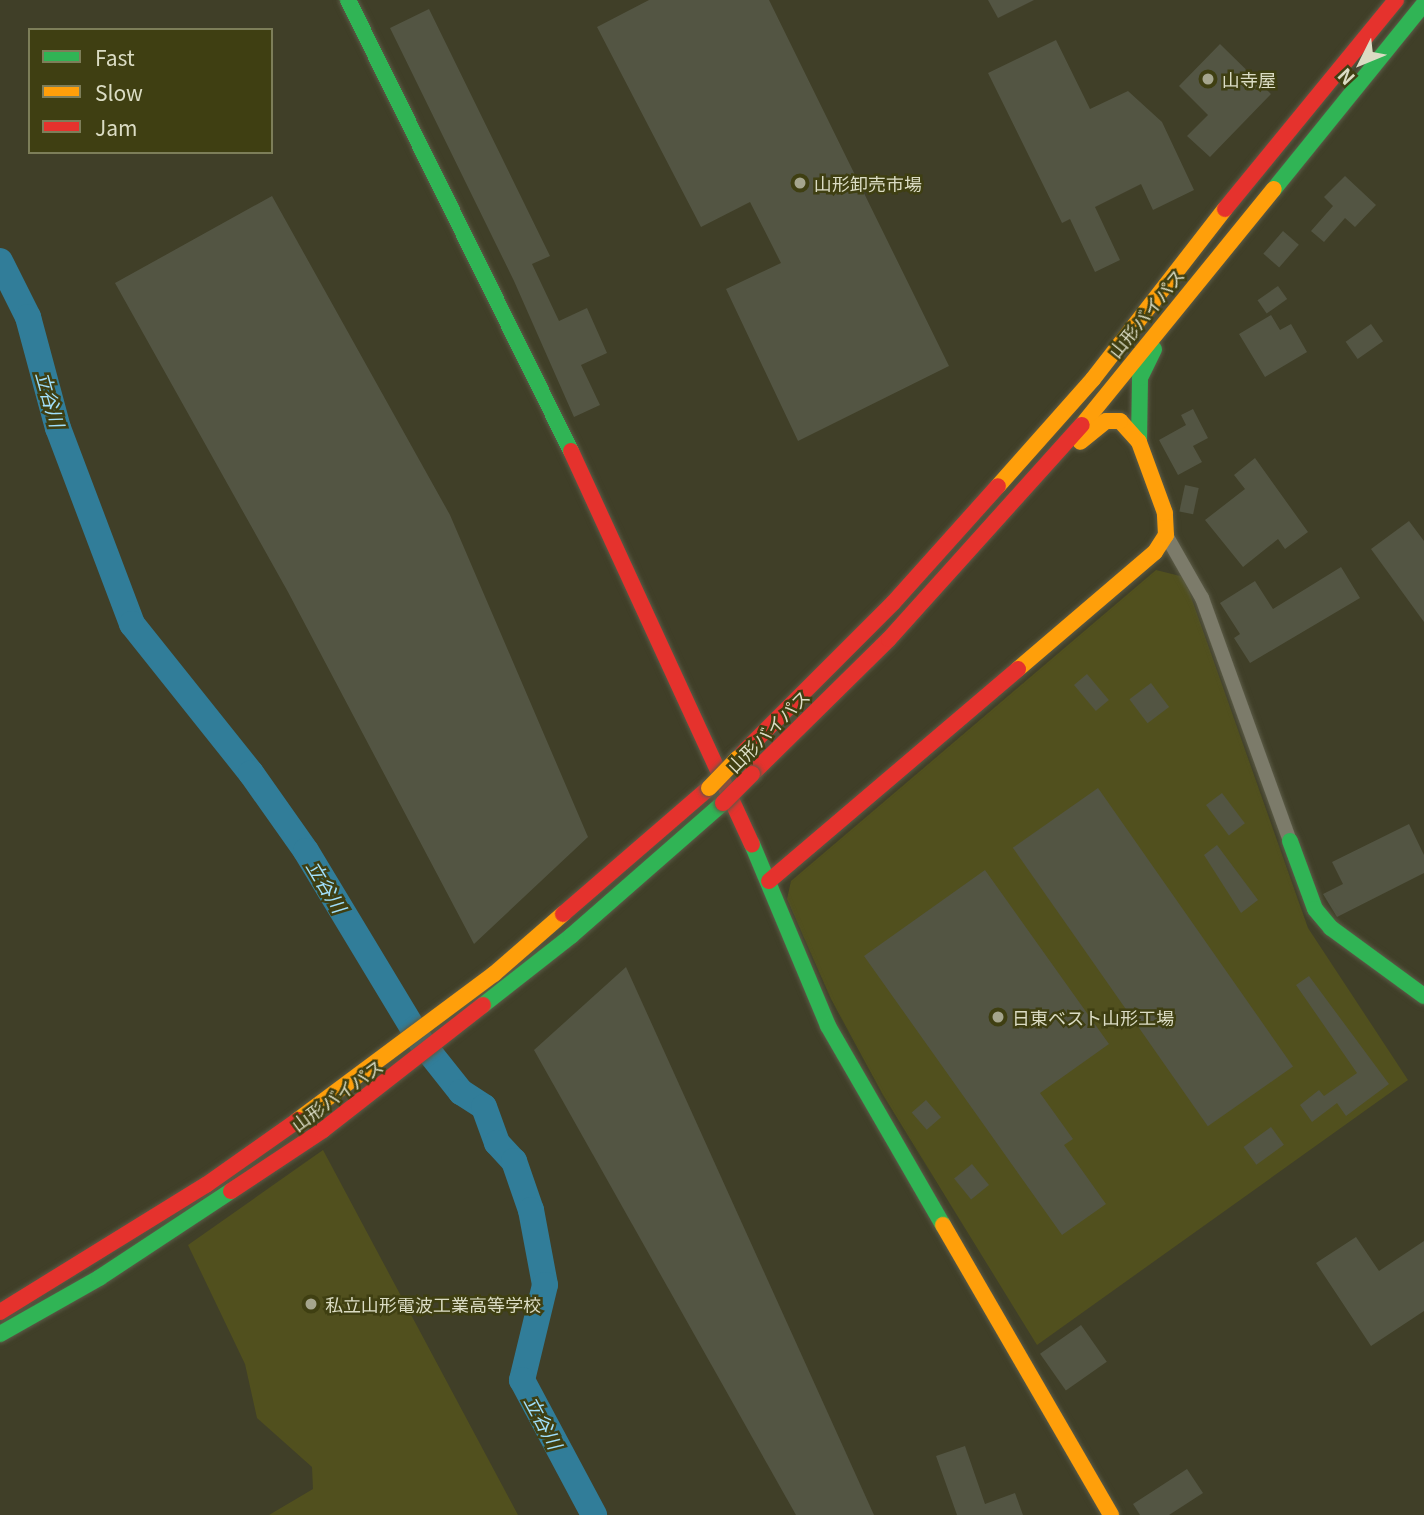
<!DOCTYPE html>
<html>
<head>
<meta charset="utf-8">
<style>
	body { margin:0 }
	#map { position:relative; width:1424px; height:1515px; overflow:hidden; background:#403f28; font-family:Georgia,"Noto Sans JP",serif }
	div>[style] { position:absolute }
	[style*='--x'] { left:calc(var(--x)*1px); top:calc(var(--y)*1px); width:calc(var(--w)*1px); rotate:calc(var(--a)*1deg) }
	.built>* { inset:0; background:#51501e }
	.river>* { height:26px; margin:-13px; padding:0 13px; transform-origin:13px; border-radius:13px; background:#317d99 }
	.building>* { inset:0; background:#535543; transform-origin:0 0 }
	.roads { filter:drop-shadow(0 0 2px #5b5b47) drop-shadow(0 0 2px #5b5b47) }
	.street>* { height:14px; margin:-7px; padding:0 7px; transform-origin:7px; border-radius:7px; background:#7c7b6a }
	.fast>* { height:16px; margin:-8px; padding:0 8px; transform-origin:8px; border-radius:8px; background:#30b455 }
	.slow>* { height:16px; margin:-8px; padding:0 8px; transform-origin:8px; border-radius:8px; background:#ff9f0a }
	.jam>* { height:16px; margin:-8px; padding:0 8px; transform-origin:8px; border-radius:8px; background:#e5322d }
	.bridges { filter:drop-shadow(0 0 2px #5b5b47) drop-shadow(0 0 2px #5b5b47) }
	.slow-bridge>* { height:16px; margin:-8px; padding:0 8px; transform-origin:8px; border-radius:8px; background:#ff9f0a }
	.jam-bridge>* { height:16px; margin:-8px; padding:0 8px; transform-origin:8px; border-radius:8px; background:#e5322d }
	.dots>* { width:19px; height:19px; translate:-50% -50%; box-sizing:border-box; border:4px solid #3f3f12; border-radius:50% }
	span { translate:-50% -50%; white-space:nowrap; text-align:center; line-height:1.15; -webkit-text-stroke:5px #3f3f12; paint-order:stroke }
	.poi-label { font-size:18px; color:#dbdcc4 }
	.left { translate:0 -50%; text-align:left }
	.street-label { font-size:18px; color:#dbdcc4 }
	.water-label { font-size:19px; color:#a1e0fc; font-style:italic }
	.legend { position:absolute; left:28px; top:28px; width:245px; height:126px; box-sizing:border-box; background:#3f3f12; border:2px solid #7d7e59; margin:0; padding:9px 12px; list-style:none; font-size:21px; color:#dbdcc4 }
	.legend li { display:flex; align-items:center; gap:14px; height:35px }
	.legend b { width:35px; border:2px solid #7d7e59 }
	.north { position:absolute; left:1326px; top:28px; width:70px; height:70px; -webkit-text-stroke:5px #3f3f12; paint-order:stroke; rotate:227deg; font-size:19px; font-weight:700; line-height:28px; text-align:center; color:#dbdcc4 }
	.north::after { content:''; display:block; margin:auto; width:24px; height:32px; background:#dbdcc4; clip-path:polygon(50% 0,100% 100%,50% 72%,0 100%) }
</style>
</head>
<body>
<div id="map">
	<div class="built">
		<i style="clip-path:polygon(1156px 570px,1184px 577px,1308px 928px,1408px 1080px,1037px 1345px,883px 1095px,831px 999px,787px 899px,791px 881px)"></i>
		<i style="clip-path:polygon(323px 1150px,518px 1515px,269px 1515px,313px 1489px,312px 1467px,257px 1418px,245px 1364px,188px 1245px)"></i>
	</div>
	<div class="river">
		<i style="--x:0;--y:261;--w:63;--a:63.4"></i>
		<i style="--x:28;--y:317;--w:115;--a:74.9"></i>
		<i style="--x:58;--y:428;--w:210;--a:69.3"></i>
		<i style="--x:132;--y:624;--w:191;--a:51.4"></i>
		<i style="--x:251;--y:773;--w:95;--a:54.8"></i>
		<i style="--x:306;--y:851;--w:224;--a:58.9"></i>
		<i style="--x:422;--y:1043;--w:63;--a:51.5"></i>
		<i style="--x:461;--y:1092;--w:27;--a:33"></i>
		<i style="--x:484;--y:1107;--w:38;--a:70"></i>
		<i style="--x:497;--y:1143;--w:25;--a:47"></i>
		<i style="--x:514;--y:1161;--w:52;--a:70.9"></i>
		<i style="--x:531;--y:1210;--w:76;--a:79.4"></i>
		<i style="--x:545;--y:1285;--w:98;--a:103.6"></i>
		<i style="--x:522;--y:1380;--w:153;--a:61.9"></i>
	</div>
	<div class="building">
		<i style="clip-path:polygon(649px 0,769px 0,949px 366px,798px 441px,726px 289px,781px 263px,750px 202px,701px 227px,597px 27px)"></i>
		<i style="clip-path:polygon(988px 0,1034px 0,998px 18px)"></i>
		<i style="clip-path:polygon(429px 9px,550px 256px,532px 264px,559px 321px,587px 308px,607px 353px,581px 365px,600px 405px,574px 417px,514px 281px,390px 28px)"></i>
		<i style="clip-path:polygon(1056px 40px,1090px 109px,1128px 91px,1162px 122px,1194px 190px,1153px 210px,1141px 184px,1095px 207px,1120px 260px,1095px 272px,1070px 219px,1062px 223px,988px 73px)"></i>
		<i style="clip-path:polygon(1220px 44px,1271px 94px,1210px 157px,1187px 136px,1208px 115px,1179px 86px)"></i>
		<i style="clip-path:polygon(1345px 176px,1376px 205px,1355px 227px,1345px 218px,1324px 242px,1311px 231px,1333px 206px,1324px 197px)"></i>
		<i style="clip-path:polygon(272px 196px,450px 515px,588px 837px,474px 944px,288px 592px,115px 283px)"></i>
		<i style="left:1283px;top:231px;width:21px;height:30px;rotate:41deg"></i>
		<i style="left:1278px;top:286px;width:16px;height:25px;rotate:55deg"></i>
		<i style="clip-path:polygon(1271px 315px,1280px 330px,1291px 324px,1307px 352px,1265px 377px,1239px 334px)"></i>
		<i style="left:1371px;top:324px;width:21px;height:31px;rotate:55deg"></i>
		<i style="clip-path:polygon(1193px 409px,1208px 438px,1193px 446px,1202px 462px,1178px 475px,1159px 440px,1186px 425px,1181px 415px)"></i>
		<i style="clip-path:polygon(1255px 458px,1308px 532px,1285px 549px,1278px 539px,1243px 567px,1205px 520px,1245px 489px,1234px 475px)"></i>
		<i style="left:1185px;top:485px;width:14px;height:27px;rotate:12deg"></i>
		<i style="clip-path:polygon(1409px 521px,1424px 541px,1424px 622px,1371px 549px)"></i>
		<i style="clip-path:polygon(1341px 567px,1360px 598px,1250px 663px,1234px 638px,1240px 634px,1220px 603px,1255px 581px,1273px 609px)"></i>
		<i style="left:1087px;top:674px;width:34px;height:17px;rotate:50deg"></i>
		<i style="left:1151px;top:683px;width:30px;height:27px;rotate:53deg"></i>
		<i style="left:1098px;top:788px;width:340px;height:104px;rotate:55deg"></i>
		<i style="left:1222px;top:793px;width:38px;height:20px;rotate:53deg"></i>
		<i style="clip-path:polygon(1409px 824px,1424px 855px,1424px 873px,1337px 917px,1323px 894px,1343px 884px,1332px 862px)"></i>
		<i style="clip-path:polygon(1217px 845px,1258px 900px,1241px 913px,1204px 855px)"></i>
		<i style="clip-path:polygon(985px 870px,1109px 1044px,1040px 1093px,1073px 1139px,1064px 1145px,1106px 1204px,1062px 1235px,864px 956px)"></i>
		<i style="clip-path:polygon(626px 967px,874px 1515px,796px 1515px,534px 1050px)"></i>
		<i style="clip-path:polygon(1309px 976px,1389px 1084px,1346px 1116px,1337px 1103px,1312px 1122px,1300px 1105px,1319px 1090px,1324px 1096px,1357px 1073px,1296px 985px)"></i>
		<i style="left:926px;top:1100px;width:23px;height:19px;rotate:49deg"></i>
		<i style="left:1271px;top:1127px;width:22px;height:34px;rotate:54deg"></i>
		<i style="left:972px;top:1164px;width:27px;height:23px;rotate:51deg"></i>
		<i style="clip-path:polygon(1356px 1237px,1379px 1271px,1424px 1241px,1424px 1311px,1371px 1346px,1316px 1263px)"></i>
		<i style="left:1081px;top:1325px;width:45px;height:50px;rotate:55deg"></i>
		<i style="clip-path:polygon(965px 1446px,985px 1504px,1015px 1493px,1023px 1515px,957px 1515px,936px 1456px)"></i>
		<i style="clip-path:polygon(1187px 1469px,1203px 1493px,1169px 1515px,1140px 1515px,1133px 1504px)"></i>
	</div>
	<div class="roads">
		<div class="street">
			<i style="--x:1166;--y:535;--w:73;--a:60.3"></i>
			<i style="--x:1202;--y:598;--w:258;--a:70.1"></i>
		</div>
		<div class="fast">
			<i style="--x:348;--y:0;--w:503;--a:63.69"></i>
			<i style="--x:1274;--y:189;--w:238;--a:-51"></i>
			<i style="--x:1139;--y:442;--w:64;--a:-89.1"></i>
			<i style="--x:1140;--y:378;--w:32;--a:-64"></i>
			<i style="--x:1290;--y:841;--w:72;--a:69.8"></i>
			<i style="--x:1315;--y:909;--w:25;--a:50"></i>
			<i style="--x:1331;--y:928;--w:115;--a:36.2"></i>
			<i style="--x:752;--y:844;--w:197;--a:67.3"></i>
			<i style="--x:828;--y:1026;--w:230;--a:60"></i>
			<i style="--x:483;--y:1005;--w:112;--a:-38.1"></i>
			<i style="--x:571;--y:936;--w:202;--a:-41.2"></i>
			<i style="--x:0;--y:1334;--w:114;--a:-29.5"></i>
			<i style="--x:99;--y:1278;--w:158;--a:-33.4"></i>
		</div>
		<div class="slow">
			<i style="--x:1082;--y:425;--w:304;--a:-50.9"></i>
			<i style="--x:998;--y:486;--w:143;--a:-48.4"></i>
			<i style="--x:1093;--y:379;--w:215;--a:-52.2"></i>
			<i style="--x:1018;--y:669;--w:180;--a:-40.5"></i>
			<i style="--x:1155;--y:552;--w:20;--a:-57"></i>
			<i style="--x:1166;--y:535;--w:22;--a:-93"></i>
			<i style="--x:1165;--y:513;--w:76;--a:-110.1"></i>
			<i style="--x:1139;--y:442;--w:28;--a:-132"></i>
			<i style="--x:1120;--y:421;--w:14;--a:180"></i>
			<i style="--x:1106;--y:421;--w:33;--a:141"></i>
			<i style="--x:298;--y:1120;--w:244;--a:-36.7"></i>
			<i style="--x:494;--y:974;--w:91;--a:-41"></i>
			<i style="--x:943;--y:1225;--w:335;--a:59.9"></i>
		</div>
		<div class="jam">
			<i style="--x:1225;--y:209;--w:270;--a:-50.7"></i>
			<i style="--x:571;--y:451;--w:433;--a:65.3"></i>
			<i style="--x:738;--y:758;--w:219;--a:-45"></i>
			<i style="--x:893;--y:603;--w:157;--a:-48.1"></i>
			<i style="--x:752;--y:774;--w:192;--a:-44.6"></i>
			<i style="--x:889;--y:639;--w:288;--a:-48"></i>
			<i style="--x:769;--y:881;--w:327;--a:-40.4"></i>
			<i style="--x:563;--y:914;--w:193;--a:-40.8"></i>
			<i style="--x:231;--y:1191;--w:110;--a:-33.5"></i>
			<i style="--x:323;--y:1130;--w:203;--a:-38"></i>
			<i style="--x:0;--y:1312;--w:242;--a:-31.7"></i>
			<i style="--x:206;--y:1185;--w:113;--a:-35.2"></i>
		</div>
	</div>
	<div class="bridges">
		<div class="slow-bridge">
			<i style="--x:709;--y:788;--w:42;--a:-46"></i>
		</div>
		<div class="jam-bridge">
			<i style="--x:723;--y:803;--w:41;--a:-45"></i>
		</div>
	</div>
	<div class="dots">
		<i style="left:1208px;top:79px;background:#a5a58d"></i>
		<i style="left:800px;top:183px;background:#a5a58d"></i>
		<i style="left:998px;top:1017px;background:#a5a58d"></i>
		<i style="left:311px;top:1304px;background:#a5a58d"></i>
	</div>
	<div class="poi-label">
		<span class="left" style="left:1222px;top:79px">山寺屋</span>
		<span class="left" style="left:814px;top:183px">山形卸売市場</span>
		<span class="left" style="left:1012px;top:1017px">日東ベスト山形工場</span>
		<span class="left" style="left:325px;top:1304px">私立山形電波工業高等学校</span>
	</div>
	<div class="street-label">
		<span style="left:1146px;top:313px;rotate:-51deg">山形バイパス</span>
		<span style="left:768px;top:731px;rotate:-45deg">山形バイパス</span>
		<span style="left:337px;top:1095px;rotate:-36deg">山形バイパス</span>
	</div>
	<div class="water-label">
		<span style="left:51px;top:399px;rotate:74deg">立谷川</span>
		<span style="left:327px;top:886px;rotate:59deg">立谷川</span>
		<span style="left:544px;top:1422px;rotate:62deg">立谷川</span>
	</div>
	<ul class="legend">
	<li><b style="height:9px;background:#30b455"></b>Fast</li>
	<li><b style="height:9px;background:#ff9f0a"></b>Slow</li>
	<li><b style="height:9px;background:#e5322d"></b>Jam</li>
	</ul>
	<div class="north">N</div>
</div>
</body>
</html>
